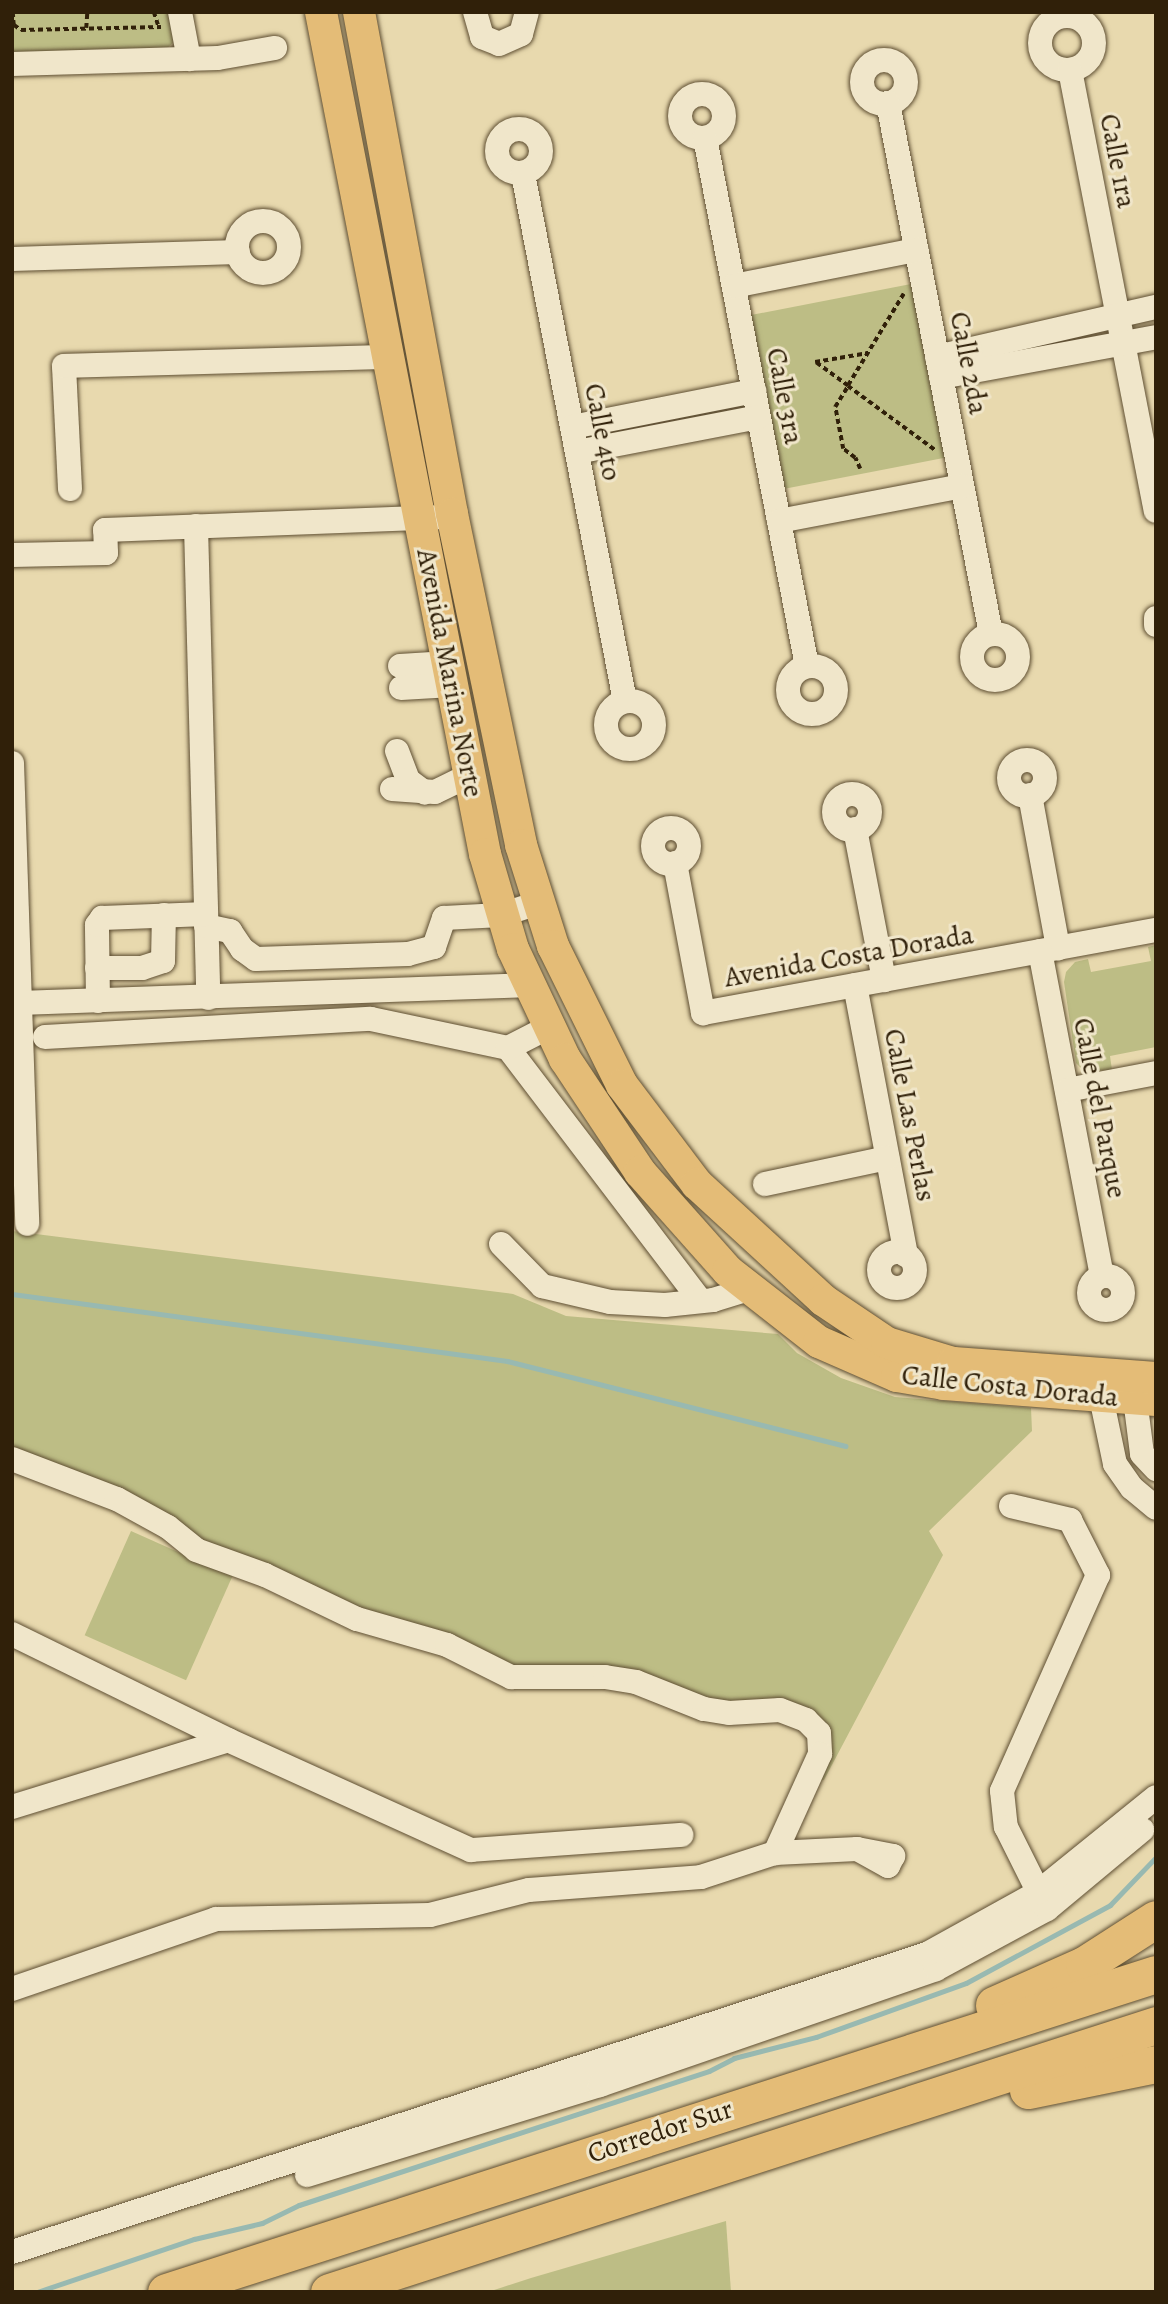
<!DOCTYPE html>
<html>
<head>
<meta charset="utf-8">
<style>
	body { margin:0 }
	#map { position:relative; width:1168px; height:2304px; overflow:hidden; background:#e8d9ae; font-family:Alegreya,serif }
	div>[style] { position:absolute }
	[style*='--x'] { left:calc(var(--x)*1px); top:calc(var(--y)*1px); width:calc(var(--w)*1px); rotate:calc(var(--a)*1deg) }
	.green>* { inset:0; background:#bdbd85; transform-origin:0 0 }
	.stream>* { height:5px; margin:-2.5px; padding:0 2.5px; transform-origin:2.5px; border-radius:2.5px; background:#98b9b1 }
	.path>* { height:3.5px; margin-top:-1.75px; transform-origin:0; background:repeating-linear-gradient(90deg,#302009 0 5px,transparent 0 8.5px) }
	.roads { filter:drop-shadow(0 0 2px #5e4e32) drop-shadow(0 0 2px #5e4e32) }
	.minor>* { height:24px; margin:-12px; padding:0 12px; transform-origin:12px; border-radius:12px; background:#f0e6ca }
	.minor>.ring { margin:-12px; padding:0; box-sizing:content-box; background:none; border:24px solid #f0e6ca; border-radius:50% }
	.major>* { height:32px; margin:-16px; padding:0 16px; transform-origin:16px; border-radius:16px; background:#e4bc77 }
	.highway>* { height:37px; margin:-18.5px; padding:0 18.5px; transform-origin:18.5px; border-radius:18.5px; background:#e4bc77 }
	span { translate:-50% -50%; white-space:nowrap; text-align:center; line-height:1.15; -webkit-text-stroke:6px #f0e6ca; paint-order:stroke }
	.street-label { font-size:28px; color:#302009 }
	.frame { position:absolute; inset:0; border:14px solid #302009; pointer-events:none }
</style>
</head>
<body>
<div id="map">
	<div class="green">
		<i style="clip-path:polygon(12px 12px,170px 12px,175px 41px,165px 50px,16px 55px,12px 50px)"></i>
		<i style="left:911px;top:284px;width:177px;height:163px;rotate:79deg"></i>
		<i style="clip-path:polygon(1156px 945px,1156px 1047px,1110px 1056px,1112px 1070px,1084px 1071px,1076px 1063px,1064px 982px,1066px 972px,1075px 962px,1088px 959px,1091px 972px,1151px 961px,1148px 947px)"></i>
		<i style="clip-path:polygon(12px 1231px,513px 1294px,566px 1316px,778px 1334px,797px 1353px,841px 1378px,895px 1397px,1031px 1408px,1032px 1431px,929px 1531px,943px 1555px,824px 1780px,808px 1782px,820px 1754px,806px 1720px,729px 1713px,636px 1682px,511px 1677px,12px 1459px)"></i>
		<i style="left:131px;top:1531px;width:111px;height:114px;rotate:24deg"></i>
		<i style="clip-path:polygon(726px 2221px,731px 2292px,488px 2292px,531px 2278px)"></i>
	</div>
	<div class="stream">
		<i style="--x:12;--y:1294;--w:500;--a:7.7"></i>
		<i style="--x:507;--y:1361;--w:349;--a:14.1"></i>
		<i style="--x:37;--y:2292;--w:166;--a:-18.7"></i>
		<i style="--x:194;--y:2239;--w:70;--a:-13.2"></i>
		<i style="--x:262;--y:2223;--w:41;--a:-25.9"></i>
		<i style="--x:299;--y:2205;--w:431;--a:-18.1"></i>
		<i style="--x:709;--y:2071;--w:28;--a:-27"></i>
		<i style="--x:734;--y:2058;--w:85;--a:-14.4"></i>
		<i style="--x:816;--y:2037;--w:159;--a:-19.8"></i>
		<i style="--x:966;--y:1983;--w:164;--a:-28.4"></i>
		<i style="--x:1110;--y:1905;--w:66;--a:-46.2"></i>
	</div>
	<div class="path">
		<i style="--x:13;--y:12;--w:13;--a:86"></i>
		<i style="--x:14;--y:25;--w:9;--a:36"></i>
		<i style="--x:21;--y:30;--w:140;--a:-1.2"></i>
		<i style="--x:154;--y:12;--w:16;--a:72"></i>
		<i style="--x:86;--y:28;--w:16;--a:-86"></i>
		<i style="--x:904;--y:294;--w:108;--a:121.3"></i>
		<i style="--x:848;--y:386;--w:108;--a:36.3"></i>
		<i style="--x:860;--y:469;--w:12;--a:-114"></i>
		<i style="--x:855;--y:458;--w:15;--a:-143"></i>
		<i style="--x:843;--y:449;--w:43;--a:-100.8"></i>
		<i style="--x:835;--y:407;--w:25;--a:-58"></i>
		<i style="--x:848;--y:386;--w:41;--a:-144"></i>
		<i style="--x:815;--y:362;--w:54;--a:-9.6"></i>
	</div>
	<div class="roads">
		<div class="minor">
			<i style="--x:180;--y:12;--w:48;--a:79.2"></i>
			<i style="--x:475;--y:12;--w:26;--a:74"></i>
			<i style="--x:482;--y:37;--w:18;--a:22"></i>
			<i style="--x:499;--y:44;--w:24;--a:-24"></i>
			<i style="--x:521;--y:34;--w:23;--a:-75"></i>
			<i class="ring" style="left:1040px;top:16px;width:30px;height:30px"></i>
			<i class="ring" style="left:862px;top:60px;width:20px;height:20px"></i>
			<i style="--x:12;--y:64;--w:206;--a:-1.7"></i>
			<i style="--x:218;--y:58;--w:58;--a:-10"></i>
			<i style="--x:1070;--y:70;--w:449;--a:79"></i>
			<i class="ring" style="left:680px;top:94px;width:20px;height:20px"></i>
			<i style="--x:888;--y:103;--w:541;--a:79.02"></i>
			<i class="ring" style="left:497px;top:129px;width:20px;height:20px"></i>
			<i style="--x:705;--y:138;--w:538;--a:79.07"></i>
			<i style="--x:523;--y:174;--w:537;--a:79.05"></i>
			<i class="ring" style="left:237px;top:221px;width:28px;height:28px"></i>
			<i style="--x:12;--y:259;--w:226;--a:-1.8"></i>
			<i style="--x:734;--y:286;--w:186;--a:-11.2"></i>
			<i style="--x:937;--y:357;--w:225;--a:-12.9"></i>
			<i style="--x:941;--y:377;--w:219;--a:-10.5"></i>
			<i style="--x:572;--y:427;--w:186;--a:-11.2"></i>
			<i style="--x:577;--y:452;--w:185;--a:-10.9"></i>
			<i style="--x:70;--y:489;--w:123;--a:-92.8"></i>
			<i style="--x:64;--y:366;--w:325;--a:-1.6"></i>
			<i style="--x:779;--y:521;--w:186;--a:-10.8"></i>
			<i style="--x:196;--y:526;--w:472;--a:88.5"></i>
			<i style="--x:12;--y:555;--w:94;--a:-1.2"></i>
			<i style="--x:106;--y:553;--w:23;--a:-92"></i>
			<i style="--x:105;--y:530;--w:333;--a:-2.2"></i>
			<i style="--x:1156;--y:618;--w:7;--a:90"></i>
			<i class="ring" style="left:972px;top:634px;width:22px;height:22px"></i>
			<i style="--x:400;--y:666;--w:48;--a:-3.6"></i>
			<i class="ring" style="left:788px;top:666px;width:24px;height:24px"></i>
			<i style="--x:401;--y:688;--w:51;--a:-3.4"></i>
			<i class="ring" style="left:606px;top:701px;width:24px;height:24px"></i>
			<i style="--x:397;--y:751;--w:31;--a:69"></i>
			<i style="--x:408;--y:780;--w:21;--a:37"></i>
			<i class="ring" style="left:1009px;top:760px;width:12px;height:12px"></i>
			<i style="--x:12;--y:763;--w:461;--a:88.1"></i>
			<i style="--x:392;--y:789;--w:43;--a:4"></i>
			<i style="--x:435;--y:792;--w:39;--a:-26"></i>
			<i class="ring" style="left:834px;top:794px;width:12px;height:12px"></i>
			<i style="--x:1030;--y:795;--w:156;--a:79.6"></i>
			<i class="ring" style="left:653px;top:828px;width:12px;height:12px"></i>
			<i style="--x:855;--y:829;--w:154;--a:79.1"></i>
			<i style="--x:675;--y:863;--w:153;--a:79.4"></i>
			<i style="--x:703;--y:1013;--w:461;--a:-10.4"></i>
			<i style="--x:206;--y:926;--w:25;--a:12"></i>
			<i style="--x:230;--y:931;--w:22;--a:56"></i>
			<i style="--x:242;--y:949;--w:17;--a:36"></i>
			<i style="--x:256;--y:959;--w:152;--a:-1.9"></i>
			<i style="--x:408;--y:954;--w:27;--a:-15"></i>
			<i style="--x:434;--y:947;--w:31;--a:-71"></i>
			<i style="--x:444;--y:918;--w:57;--a:-3"></i>
			<i style="--x:501;--y:915;--w:40;--a:-18"></i>
			<i style="--x:1040;--y:951;--w:331;--a:79.2"></i>
			<i style="--x:97;--y:968;--w:45;--a:0"></i>
			<i style="--x:142;--y:968;--w:22;--a:-18"></i>
			<i style="--x:163;--y:961;--w:46;--a:-88.8"></i>
			<i style="--x:855;--y:985;--w:275;--a:79.3"></i>
			<i style="--x:98;--y:1001;--w:76;--a:-90.8"></i>
			<i style="--x:97;--y:925;--w:9;--a:-54"></i>
			<i style="--x:102;--y:918;--w:104;--a:-2.2"></i>
			<i style="--x:19;--y:1003;--w:510;--a:-2.02"></i>
			<i style="--x:45;--y:1037;--w:326;--a:-3.2"></i>
			<i style="--x:371;--y:1019;--w:140;--a:12"></i>
			<i style="--x:508;--y:1048;--w:317;--a:52.7"></i>
			<i style="--x:508;--y:1048;--w:46;--a:-27.1"></i>
			<i style="--x:1067;--y:1090;--w:91;--a:-10.8"></i>
			<i style="--x:765;--y:1184;--w:125;--a:-12"></i>
			<i style="--x:501;--y:1244;--w:59;--a:45.7"></i>
			<i style="--x:542;--y:1286;--w:70;--a:13.2"></i>
			<i style="--x:610;--y:1302;--w:55;--a:3.1"></i>
			<i style="--x:665;--y:1305;--w:48;--a:-5.9"></i>
			<i style="--x:713;--y:1300;--w:38;--a:-17"></i>
			<i class="ring" style="left:879px;top:1252px;width:12px;height:12px"></i>
			<i class="ring" style="left:1089px;top:1276px;width:10px;height:10px"></i>
			<i style="--x:1101;--y:1397;--w:68;--a:78.2"></i>
			<i style="--x:1115;--y:1464;--w:29;--a:55"></i>
			<i style="--x:1132;--y:1488;--w:31;--a:40"></i>
			<i style="--x:1135;--y:1399;--w:55;--a:82.7"></i>
			<i style="--x:1142;--y:1454;--w:21;--a:47"></i>
			<i style="--x:12;--y:1459;--w:112;--a:20.9"></i>
			<i style="--x:117;--y:1499;--w:58;--a:28.8"></i>
			<i style="--x:168;--y:1527;--w:36;--a:39"></i>
			<i style="--x:196;--y:1550;--w:73;--a:19.9"></i>
			<i style="--x:265;--y:1575;--w:102;--a:25.6"></i>
			<i style="--x:357;--y:1619;--w:94;--a:16.1"></i>
			<i style="--x:447;--y:1645;--w:72;--a:26.6"></i>
			<i style="--x:511;--y:1677;--w:94;--a:0"></i>
			<i style="--x:605;--y:1677;--w:31;--a:9"></i>
			<i style="--x:636;--y:1682;--w:73;--a:21.7"></i>
			<i style="--x:704;--y:1709;--w:25;--a:9"></i>
			<i style="--x:729;--y:1713;--w:51;--a:-3.4"></i>
			<i style="--x:780;--y:1710;--w:28;--a:21"></i>
			<i style="--x:806;--y:1720;--w:18;--a:45"></i>
			<i style="--x:819;--y:1733;--w:21;--a:87"></i>
			<i style="--x:820;--y:1754;--w:109;--a:114.4"></i>
			<i style="--x:1011;--y:1506;--w:61;--a:13.3"></i>
			<i style="--x:1070;--y:1520;--w:62;--a:63"></i>
			<i style="--x:1098;--y:1575;--w:236;--a:114"></i>
			<i style="--x:1002;--y:1791;--w:36;--a:84"></i>
			<i style="--x:1006;--y:1827;--w:87;--a:63.4"></i>
			<i style="--x:12;--y:1634;--w:241;--a:26.1"></i>
			<i style="--x:228;--y:1740;--w:267;--a:24.4"></i>
			<i style="--x:471;--y:1850;--w:211;--a:-4.1"></i>
			<i style="--x:12;--y:1807;--w:226;--a:-17.2"></i>
			<i style="--x:12;--y:1989;--w:216;--a:-18.9"></i>
			<i style="--x:216;--y:1919;--w:214;--a:-1.1"></i>
			<i style="--x:430;--y:1915;--w:102;--a:-14.2"></i>
			<i style="--x:529;--y:1890;--w:172;--a:-4.3"></i>
			<i style="--x:701;--y:1877;--w:78;--a:-18"></i>
			<i style="--x:775;--y:1853;--w:82;--a:-2.8"></i>
			<i style="--x:857;--y:1849;--w:37;--a:11"></i>
			<i style="--x:893;--y:1856;--w:11;--a:117"></i>
			<i style="--x:888;--y:1866;--w:35;--a:-151"></i>
			<i style="--x:307;--y:2175;--w:307;--a:-17.1"></i>
			<i style="--x:600;--y:2085;--w:355;--a:-19"></i>
			<i style="--x:936;--y:1969;--w:126;--a:-28.4"></i>
			<i style="--x:1047;--y:1909;--w:124;--a:-39.7"></i>
			<i style="--x:12;--y:2252;--w:962;--a:-18.04"></i>
			<i style="--x:927;--y:1954;--w:126;--a:-29"></i>
			<i style="--x:1037;--y:1893;--w:153;--a:-38.9"></i>
		</div>
		<div class="major">
			<i style="--x:321;--y:12;--w:858;--a:78.98"></i>
			<i style="--x:485;--y:854;--w:99;--a:73.6"></i>
			<i style="--x:513;--y:949;--w:122;--a:64.7"></i>
			<i style="--x:565;--y:1059;--w:136;--a:56.4"></i>
			<i style="--x:640;--y:1172;--w:132;--a:48.4"></i>
			<i style="--x:728;--y:1271;--w:115;--a:38"></i>
			<i style="--x:819;--y:1342;--w:85;--a:23.6"></i>
			<i style="--x:897;--y:1376;--w:48;--a:9.7"></i>
			<i style="--x:944;--y:1384;--w:213;--a:4.3"></i>
			<i style="--x:359;--y:12;--w:511;--a:79.5"></i>
			<i style="--x:452;--y:514;--w:338;--a:78.2"></i>
			<i style="--x:521;--y:845;--w:106;--a:72.4"></i>
			<i style="--x:553;--y:946;--w:155;--a:63.6"></i>
			<i style="--x:622;--y:1085;--w:124;--a:52.9"></i>
			<i style="--x:697;--y:1184;--w:171;--a:42.6"></i>
			<i style="--x:823;--y:1300;--w:77;--a:33.9"></i>
			<i style="--x:887;--y:1343;--w:69;--a:16.9"></i>
			<i style="--x:953;--y:1363;--w:204;--a:4.2"></i>
		</div>
		<div class="highway">
			<i style="--x:994;--y:2005;--w:98;--a:-24"></i>
			<i style="--x:1084;--y:1965;--w:85;--a:-32.6"></i>
			<i style="--x:1028;--y:2090;--w:131;--a:-11.5"></i>
			<i style="--x:166;--y:2292;--w:1040;--a:-17.81"></i>
			<i style="--x:329;--y:2292;--w:869;--a:-17.89"></i>
		</div>
	</div>
	<div class="street-label">
		<span style="left:1118px;top:161px;rotate:79deg">Calle 1ra</span>
		<span style="left:969px;top:363px;rotate:79deg">Calle 2da</span>
		<span style="left:785px;top:396px;rotate:79deg">Calle 3ra</span>
		<span style="left:603px;top:432px;rotate:79deg">Calle 4to</span>
		<span style="left:450px;top:673px;rotate:79deg">Avenida Marina Norte</span>
		<span style="left:849px;top:956px;rotate:-10deg">Avenida Costa Dorada</span>
		<span style="left:1100px;top:1108px;rotate:79deg">Calle del Parque</span>
		<span style="left:910px;top:1115px;rotate:79deg">Calle Las Perlas</span>
		<span style="left:1010px;top:1386px;rotate:6deg">Calle Costa Dorada</span>
		<span style="left:660px;top:2131px;rotate:-18deg">Corredor Sur</span>
	</div>
	<div class="frame"></div>
</div>
</body>
</html>
